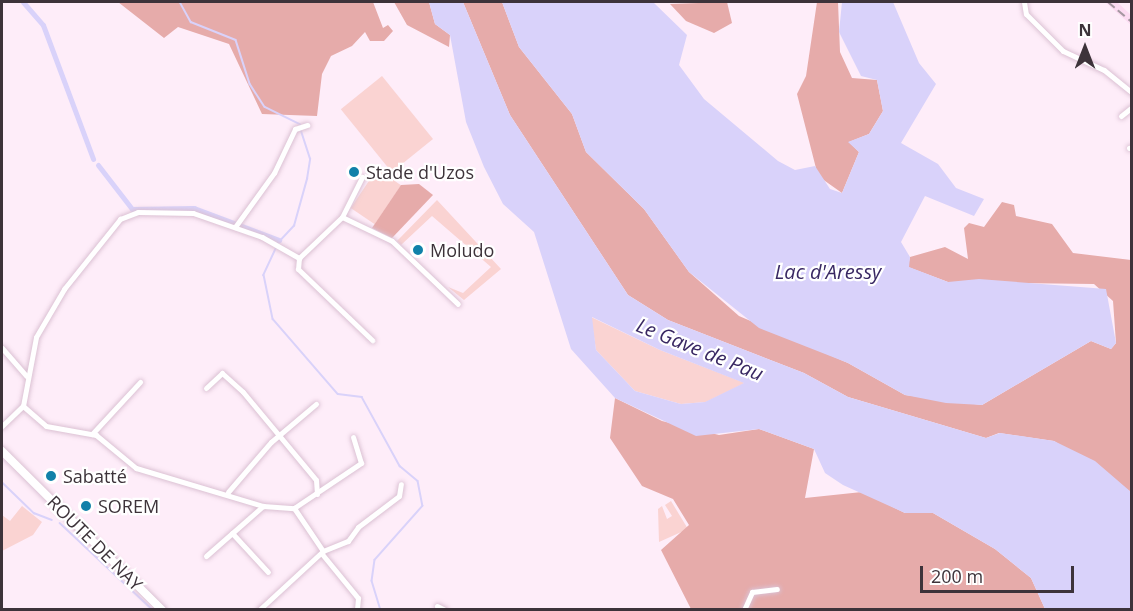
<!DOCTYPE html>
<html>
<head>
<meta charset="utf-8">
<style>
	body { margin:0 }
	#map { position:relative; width:1133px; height:611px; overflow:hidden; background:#feedf9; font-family:"Open Sans",sans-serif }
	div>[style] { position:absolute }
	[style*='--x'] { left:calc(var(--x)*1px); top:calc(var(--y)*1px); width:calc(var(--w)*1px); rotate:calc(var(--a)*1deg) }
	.built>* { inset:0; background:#fcdbf2 }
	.green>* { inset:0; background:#fad3d2; transform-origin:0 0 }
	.forest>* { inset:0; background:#e6abaa }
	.water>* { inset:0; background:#d9d2fa }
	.stream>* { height:1.5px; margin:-0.75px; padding:0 0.75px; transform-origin:0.75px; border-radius:0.75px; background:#d9d2fa }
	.canal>* { height:5px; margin:-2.5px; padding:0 2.5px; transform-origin:2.5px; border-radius:2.5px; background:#d9d2fa }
	.roads { filter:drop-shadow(0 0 2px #dbc1d3) drop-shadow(0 0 2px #dbc1d3) }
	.minor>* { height:5px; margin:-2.5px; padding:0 2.5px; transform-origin:2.5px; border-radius:2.5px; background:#fff }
	.secondary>* { height:8px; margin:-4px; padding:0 4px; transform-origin:4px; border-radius:4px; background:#fff }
	.rail>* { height:1.5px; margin-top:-0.75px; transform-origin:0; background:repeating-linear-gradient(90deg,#a597a1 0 9px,transparent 0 13.5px) }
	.dots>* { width:16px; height:16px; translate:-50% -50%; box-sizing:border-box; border:3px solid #fff; border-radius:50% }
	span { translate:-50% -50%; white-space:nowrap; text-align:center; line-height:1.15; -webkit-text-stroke:4.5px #fff; paint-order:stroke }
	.poi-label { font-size:18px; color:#3d333a }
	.left { translate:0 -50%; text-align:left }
	.street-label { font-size:18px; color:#3d333a }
	.water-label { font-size:20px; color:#392863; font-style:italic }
	.frame { position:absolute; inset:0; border:3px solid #3d333a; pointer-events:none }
	.north { position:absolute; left:1055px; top:18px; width:60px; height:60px; -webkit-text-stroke:4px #fff; paint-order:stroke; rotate:0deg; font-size:16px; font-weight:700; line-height:24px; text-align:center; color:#3d333a }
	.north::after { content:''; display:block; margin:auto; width:21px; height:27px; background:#3d333a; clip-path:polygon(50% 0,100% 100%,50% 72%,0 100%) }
	.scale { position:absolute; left:920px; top:566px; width:154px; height:27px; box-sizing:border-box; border:3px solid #3d333a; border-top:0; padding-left:8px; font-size:18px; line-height:21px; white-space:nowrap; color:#3d333a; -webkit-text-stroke:4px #fff; paint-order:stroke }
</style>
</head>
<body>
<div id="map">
	<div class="built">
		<i style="clip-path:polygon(1105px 2px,1117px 2px,1131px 15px,1131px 25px)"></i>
	</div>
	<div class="green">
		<i style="left:382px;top:76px;width:81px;height:53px;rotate:51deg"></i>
		<i style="left:377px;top:169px;width:29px;height:47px;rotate:34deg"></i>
		<i style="clip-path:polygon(437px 200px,501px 269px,464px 300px,448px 287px,463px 293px,491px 267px,432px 216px,401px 245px,397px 241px)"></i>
		<i style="clip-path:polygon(591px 317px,660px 350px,745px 383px,706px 402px,681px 404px,635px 391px,596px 350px)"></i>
		<i style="clip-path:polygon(671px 501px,688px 529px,659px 542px,658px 509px,662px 506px,667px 519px,672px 516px,665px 505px)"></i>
		<i style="clip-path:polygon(22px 506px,42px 522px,33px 535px,2px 551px,2px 515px,10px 521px)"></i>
	</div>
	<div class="forest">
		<i style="clip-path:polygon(118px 2px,373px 2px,383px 28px,388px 25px,393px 31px,384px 41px,370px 41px,365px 32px,352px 46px,331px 56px,322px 74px,317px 116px,262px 114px,229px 44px,178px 27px,164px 38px)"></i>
		<i style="clip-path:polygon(394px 2px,429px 2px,435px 24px,450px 35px,449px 47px,407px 25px)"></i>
		<i style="clip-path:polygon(463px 2px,502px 2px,519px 47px,572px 114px,586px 152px,644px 209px,689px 272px,739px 316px,848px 363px,905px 395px,982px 405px,1091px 341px,1111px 349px,1116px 343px,1113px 301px,1094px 284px,948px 282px,908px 267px,910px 257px,945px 247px,968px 259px,964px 228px,969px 223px,984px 227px,1002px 202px,1014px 205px,1016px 216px,1052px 224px,1073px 253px,1131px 260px,1131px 492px,1054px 441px,999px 433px,986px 438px,848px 397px,804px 373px,668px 320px,628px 295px,510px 115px)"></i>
		<i style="clip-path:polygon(727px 2px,732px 23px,714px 33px,686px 21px,670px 4px)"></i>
		<i style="clip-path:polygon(817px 2px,838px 2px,840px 52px,852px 78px,877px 80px,883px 111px,869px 134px,849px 142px,859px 152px,842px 193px,818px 176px,797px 94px,806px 76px)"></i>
		<i style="clip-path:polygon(419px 184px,433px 195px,392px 238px,372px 228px,401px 185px)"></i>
		<i style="clip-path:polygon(615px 398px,662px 421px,719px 435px,759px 429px,814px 449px,805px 498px,862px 492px,905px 513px,933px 513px,995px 549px,1031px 578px,1045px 609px,691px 609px,661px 550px,689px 525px,673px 499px,642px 486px,610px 438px)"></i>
	</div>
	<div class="water">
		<i style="clip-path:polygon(evenodd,429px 2px,463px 2px,510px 115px,628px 295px,668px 320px,804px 373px,848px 397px,986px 438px,1000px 433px,1054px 441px,1095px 461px,1131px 492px,1131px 609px,1045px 609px,1031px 578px,995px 549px,933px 513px,905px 513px,843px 485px,825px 473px,814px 449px,759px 429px,696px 436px,615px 398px,571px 349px,534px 232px,503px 204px,484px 167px,466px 122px,450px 35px,435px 24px,429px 2px,592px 317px,660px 350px,744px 383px,705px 402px,681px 404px,635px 391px,596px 350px,592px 317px)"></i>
		<i style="clip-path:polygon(502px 2px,653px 2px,687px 35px,679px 65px,704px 99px,778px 161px,795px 170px,815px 166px,830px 189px,842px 193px,859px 152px,848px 142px,869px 134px,883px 111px,877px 80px,861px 76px,839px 32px,842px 2px,893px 2px,919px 63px,936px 84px,901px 143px,938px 164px,956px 188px,984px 199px,974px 216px,925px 196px,901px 242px,910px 257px,909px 267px,948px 282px,979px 279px,1106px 289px,1116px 343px,1111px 349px,1091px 341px,982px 405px,946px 403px,905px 395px,848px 363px,759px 328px,689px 272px,644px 209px,586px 152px,572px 114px,519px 47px)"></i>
	</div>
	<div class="stream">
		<i style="--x:180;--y:2;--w:23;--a:61"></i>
		<i style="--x:191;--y:22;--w:48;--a:21.8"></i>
		<i style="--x:236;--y:40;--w:46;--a:72.3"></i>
		<i style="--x:250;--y:84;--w:27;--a:57"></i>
		<i style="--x:265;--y:107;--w:39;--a:26"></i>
		<i style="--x:277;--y:244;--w:25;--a:-47"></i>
		<i style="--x:294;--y:226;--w:49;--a:-74.5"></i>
		<i style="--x:307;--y:179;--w:20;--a:-81"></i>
		<i style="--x:310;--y:159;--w:32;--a:-108"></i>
		<i style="--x:276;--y:249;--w:29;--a:115"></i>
		<i style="--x:264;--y:275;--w:45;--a:78.4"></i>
		<i style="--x:273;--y:319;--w:99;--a:49.1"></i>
		<i style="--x:338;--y:394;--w:24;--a:7"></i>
		<i style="--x:362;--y:397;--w:79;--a:61.2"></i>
		<i style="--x:400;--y:466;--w:23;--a:40"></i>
		<i style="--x:418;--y:481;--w:25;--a:79"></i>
		<i style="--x:423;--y:506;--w:72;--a:131.6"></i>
		<i style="--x:375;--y:560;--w:21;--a:98"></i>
		<i style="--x:372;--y:581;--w:30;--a:73"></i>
		<i style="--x:2;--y:482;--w:45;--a:44.1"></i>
		<i style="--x:34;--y:513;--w:19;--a:21"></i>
		<i style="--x:60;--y:523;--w:127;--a:43.1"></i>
	</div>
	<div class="canal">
		<i style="--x:23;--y:2;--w:30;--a:49"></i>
		<i style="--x:43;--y:25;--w:143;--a:69.5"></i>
		<i style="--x:98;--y:165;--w:56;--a:52.3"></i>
		<i style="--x:132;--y:209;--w:62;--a:-0.9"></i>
		<i style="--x:194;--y:208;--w:91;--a:20.6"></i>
	</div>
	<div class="roads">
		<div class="minor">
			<i style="--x:1024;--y:2;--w:12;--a:81"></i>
			<i style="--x:1026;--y:14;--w:52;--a:45"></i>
			<i style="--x:1063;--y:51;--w:45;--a:24.9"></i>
			<i style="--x:1104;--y:70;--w:36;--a:39"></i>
			<i style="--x:1121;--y:116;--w:14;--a:-39"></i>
			<i style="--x:1129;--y:148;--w:3;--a:-18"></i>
			<i style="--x:342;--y:217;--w:55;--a:25.6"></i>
			<i style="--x:392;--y:241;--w:91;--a:43.7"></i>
			<i style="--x:235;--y:227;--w:67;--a:-54.2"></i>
			<i style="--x:274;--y:173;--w:49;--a:-64.5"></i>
			<i style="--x:295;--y:129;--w:13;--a:-18"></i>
			<i style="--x:299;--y:258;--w:11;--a:95"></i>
			<i style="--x:298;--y:269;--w:103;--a:43.8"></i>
			<i style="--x:2;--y:348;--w:37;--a:49"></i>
			<i style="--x:206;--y:388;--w:22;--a:-43"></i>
			<i style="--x:222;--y:373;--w:28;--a:42"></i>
			<i style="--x:243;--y:392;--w:114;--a:50.3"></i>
			<i style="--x:316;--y:480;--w:14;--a:86"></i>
			<i style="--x:23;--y:406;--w:30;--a:41"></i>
			<i style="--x:46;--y:426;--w:51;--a:10.2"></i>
			<i style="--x:96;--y:435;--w:52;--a:39.5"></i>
			<i style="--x:136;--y:468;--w:133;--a:16.7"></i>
			<i style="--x:263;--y:506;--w:31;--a:4"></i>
			<i style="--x:294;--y:508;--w:52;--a:56"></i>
			<i style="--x:323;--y:551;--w:27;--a:-22"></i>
			<i style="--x:348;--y:541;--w:17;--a:-54"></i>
			<i style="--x:358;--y:527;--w:51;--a:-37.1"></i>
			<i style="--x:399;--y:496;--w:12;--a:-81"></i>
			<i style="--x:2;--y:426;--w:29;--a:-44"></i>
			<i style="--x:23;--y:406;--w:70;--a:-79.3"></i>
			<i style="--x:36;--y:337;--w:56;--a:-59.7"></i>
			<i style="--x:64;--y:289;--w:90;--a:-51.3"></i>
			<i style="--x:120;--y:219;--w:19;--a:-21"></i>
			<i style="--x:138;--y:212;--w:55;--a:1"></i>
			<i style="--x:193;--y:213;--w:73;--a:19.2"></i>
			<i style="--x:262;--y:237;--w:43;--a:29.6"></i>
			<i style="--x:299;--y:258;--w:59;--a:-43.6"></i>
			<i style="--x:342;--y:217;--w:45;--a:-63.4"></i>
			<i style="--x:92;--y:434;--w:71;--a:-47.3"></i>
			<i style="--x:228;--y:492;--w:66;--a:-49.3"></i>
			<i style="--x:271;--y:442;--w:59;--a:-40.2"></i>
			<i style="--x:294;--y:508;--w:81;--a:-33.9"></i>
			<i style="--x:361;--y:463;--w:27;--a:-107"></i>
			<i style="--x:232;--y:533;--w:53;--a:47.3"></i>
			<i style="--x:322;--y:554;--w:57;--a:50.7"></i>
			<i style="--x:358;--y:598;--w:12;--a:95"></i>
			<i style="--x:206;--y:556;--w:76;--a:-41.3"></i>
			<i style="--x:437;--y:606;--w:9;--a:27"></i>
			<i style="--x:259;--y:610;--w:87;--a:-42.7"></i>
			<i style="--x:744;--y:610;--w:20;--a:-66"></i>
			<i style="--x:752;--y:592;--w:25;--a:-7"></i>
		</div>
		<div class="secondary">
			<i style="--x:2;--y:451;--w:226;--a:44.8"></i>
		</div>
	</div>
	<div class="rail">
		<i style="--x:1108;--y:2;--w:31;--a:40"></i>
	</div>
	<div class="dots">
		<i style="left:354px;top:172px;background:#1181a9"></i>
		<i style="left:418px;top:250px;background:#1181a9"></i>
		<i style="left:51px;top:476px;background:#1181a9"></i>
		<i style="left:86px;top:506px;background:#1181a9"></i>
	</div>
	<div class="poi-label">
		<span class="left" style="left:366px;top:172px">Stade d'Uzos</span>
		<span class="left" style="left:430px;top:250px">Moludo</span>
		<span class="left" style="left:63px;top:476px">Sabatté</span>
		<span class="left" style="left:98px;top:506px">SOREM</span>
	</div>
	<div class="street-label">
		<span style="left:95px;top:543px;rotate:45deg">ROUTE DE NAY</span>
	</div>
	<div class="water-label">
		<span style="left:828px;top:271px">Lac d'Aressy</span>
		<span style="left:700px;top:349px;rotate:22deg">Le Gave de Pau</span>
	</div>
	<div class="frame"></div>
	<div class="north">N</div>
	<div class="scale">200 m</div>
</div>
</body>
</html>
